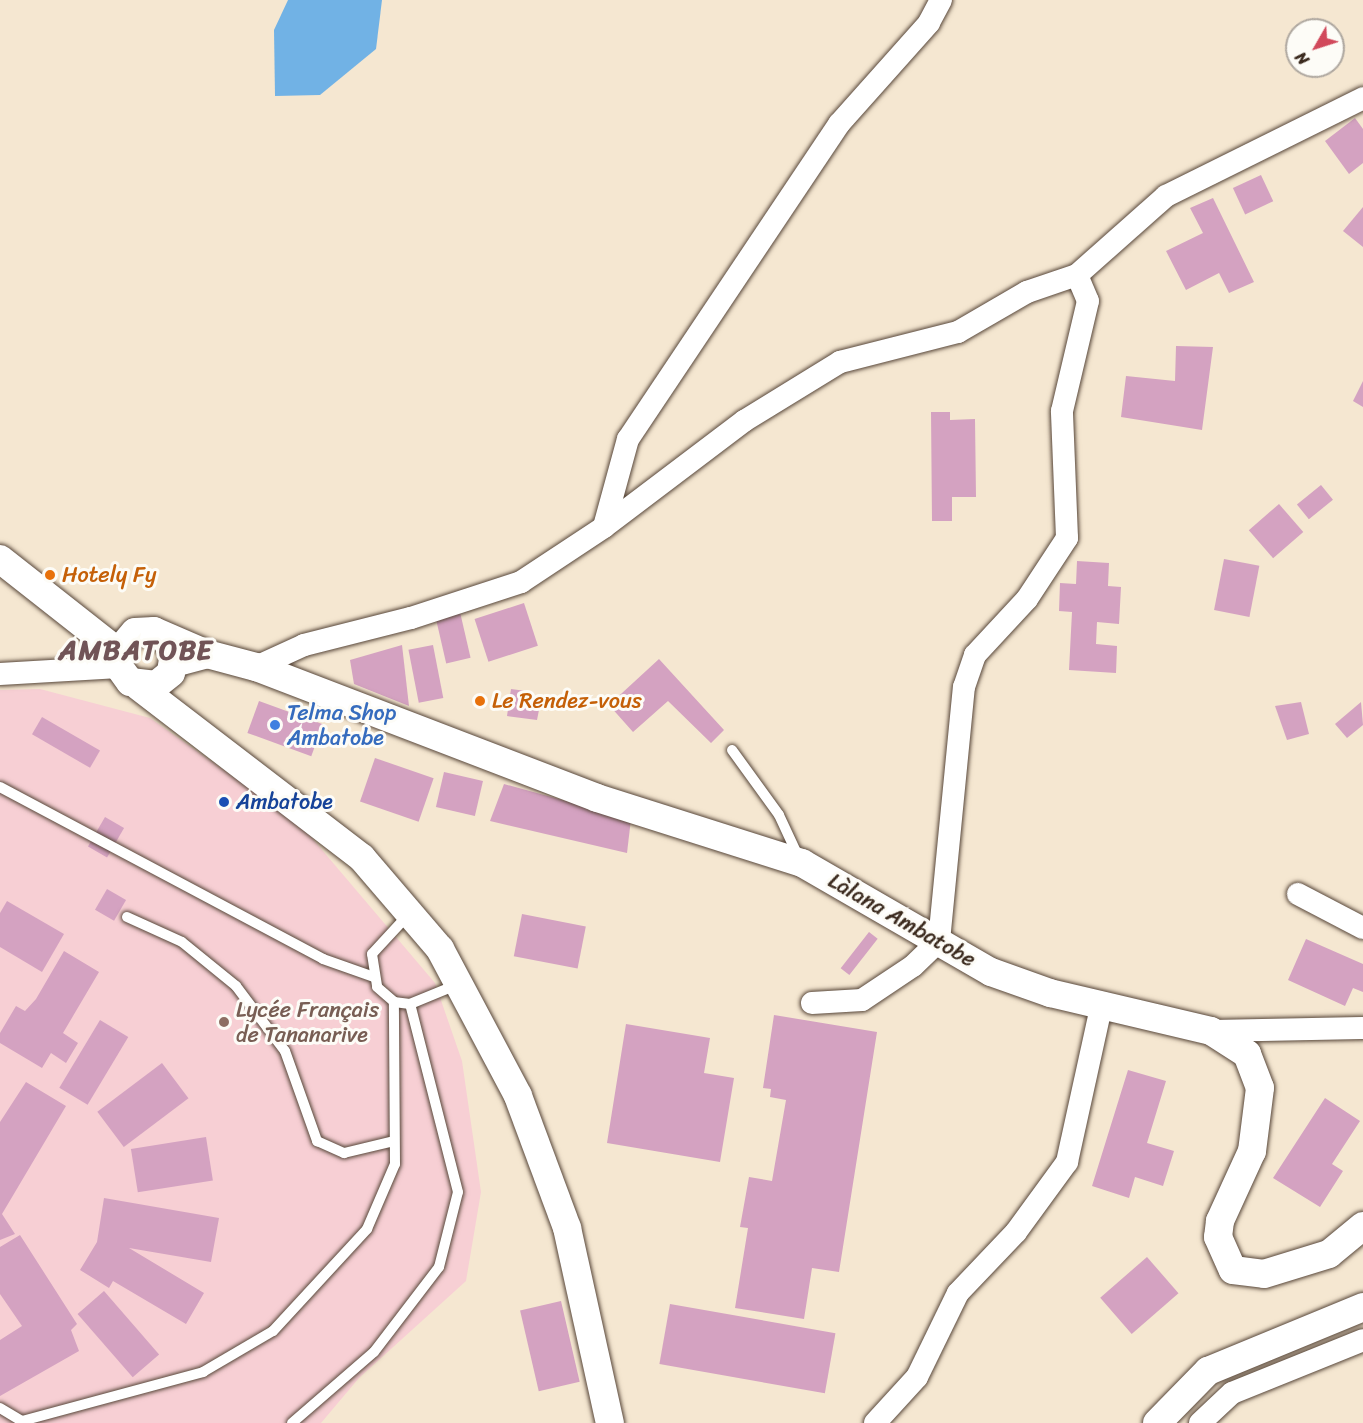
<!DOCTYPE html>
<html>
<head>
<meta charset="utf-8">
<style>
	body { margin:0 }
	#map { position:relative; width:1363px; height:1423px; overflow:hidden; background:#f5e7d1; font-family:Sriracha,sans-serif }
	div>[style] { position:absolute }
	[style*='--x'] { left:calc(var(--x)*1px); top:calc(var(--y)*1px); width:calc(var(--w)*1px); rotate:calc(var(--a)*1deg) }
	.built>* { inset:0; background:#f7cfd4 }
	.water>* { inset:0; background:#71b2e5 }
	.building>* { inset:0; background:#d4a2c1; transform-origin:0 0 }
	.roads { filter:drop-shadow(0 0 2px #574639) drop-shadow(0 0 2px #574639) }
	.service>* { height:10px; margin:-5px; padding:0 5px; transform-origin:5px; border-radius:5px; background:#fff }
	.minor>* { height:22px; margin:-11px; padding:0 11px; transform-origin:11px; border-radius:11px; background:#fff }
	.tertiary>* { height:28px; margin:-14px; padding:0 14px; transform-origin:14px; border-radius:14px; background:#fff }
	.dots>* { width:16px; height:16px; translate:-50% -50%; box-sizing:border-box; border:3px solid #fdfcf7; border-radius:50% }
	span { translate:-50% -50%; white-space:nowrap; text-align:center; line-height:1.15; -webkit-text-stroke:6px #fdfcf7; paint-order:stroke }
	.food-label { font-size:22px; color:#c56008 }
	.left { translate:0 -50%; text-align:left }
	.shop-label { font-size:22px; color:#366cbe }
	.transit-label { font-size:22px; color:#164399 }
	.street-label { font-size:22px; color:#3b2a1e }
	.education-label { font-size:22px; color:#785e54 }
	.district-label { font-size:28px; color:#715457; font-weight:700; letter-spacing:1.5px }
	.north { position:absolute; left:1285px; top:18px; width:60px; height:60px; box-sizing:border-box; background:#fdfcf7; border:2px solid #afa8a0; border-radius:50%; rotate:231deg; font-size:16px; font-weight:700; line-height:24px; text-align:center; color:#3b2a1e }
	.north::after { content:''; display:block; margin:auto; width:21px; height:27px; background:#d1495b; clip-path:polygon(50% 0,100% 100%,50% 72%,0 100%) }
</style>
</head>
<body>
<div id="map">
	<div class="built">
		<i style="clip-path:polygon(40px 689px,150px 718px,300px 824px,435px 983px,462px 1061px,481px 1192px,466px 1281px,359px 1378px,321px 1423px,0 1423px,0 690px)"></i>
	</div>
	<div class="water">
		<i style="clip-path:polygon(288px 0,382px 0,376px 49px,320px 95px,275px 96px,274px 30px)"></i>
	</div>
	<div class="building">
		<i style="clip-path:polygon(1355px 118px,1363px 129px,1363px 163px,1349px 174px,1325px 141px)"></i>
		<i style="left:1261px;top:175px;width:29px;height:31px;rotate:65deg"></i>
		<i style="clip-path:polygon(1213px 198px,1254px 282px,1229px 293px,1219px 273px,1186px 290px,1166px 251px,1203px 233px,1190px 208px)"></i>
		<i style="clip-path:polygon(1363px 207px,1363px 247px,1343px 231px)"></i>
		<i style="clip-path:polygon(1176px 346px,1213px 347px,1202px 430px,1121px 417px,1126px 376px,1175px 381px)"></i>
		<i style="clip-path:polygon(1363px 381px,1363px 407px,1353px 401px)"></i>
		<i style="clip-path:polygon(931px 412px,950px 412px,950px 420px,975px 419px,976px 497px,952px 497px,952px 521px,932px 521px)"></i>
		<i style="left:1321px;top:485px;width:19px;height:31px;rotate:51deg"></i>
		<i style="left:1279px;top:504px;width:37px;height:40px;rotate:49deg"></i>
		<i style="left:1224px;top:559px;width:36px;height:52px;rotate:11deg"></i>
		<i style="clip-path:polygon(1077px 561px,1109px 563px,1108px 586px,1121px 587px,1119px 624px,1097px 622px,1096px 644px,1117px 646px,1116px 673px,1069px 670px,1072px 612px,1059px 611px,1060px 583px,1076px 584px)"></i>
		<i style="left:524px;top:603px;width:45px;height:52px;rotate:72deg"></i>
		<i style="left:460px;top:612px;width:47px;height:25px;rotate:77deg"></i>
		<i style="clip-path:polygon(402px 645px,409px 706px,354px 684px,350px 660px)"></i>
		<i style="left:433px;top:645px;width:54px;height:25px;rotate:79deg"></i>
		<i style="clip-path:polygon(659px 659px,724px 730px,711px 743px,668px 701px,633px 732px,609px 705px)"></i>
		<i style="clip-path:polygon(511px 689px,526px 691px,524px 703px,540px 705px,537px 720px,507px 716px)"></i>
		<i style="left:259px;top:701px;width:68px;height:34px;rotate:20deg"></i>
		<i style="clip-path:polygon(1301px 702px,1309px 734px,1287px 740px,1275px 706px)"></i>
		<i style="clip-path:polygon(1361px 702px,1363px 725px,1347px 738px,1335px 724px)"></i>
		<i style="left:42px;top:717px;width:67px;height:20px;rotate:30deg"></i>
		<i style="left:375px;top:758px;width:62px;height:46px;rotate:19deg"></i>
		<i style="left:444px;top:772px;width:40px;height:36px;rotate:13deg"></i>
		<i style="clip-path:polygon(504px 784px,631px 819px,627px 853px,490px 821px)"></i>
		<i style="left:105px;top:817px;width:22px;height:34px;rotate:30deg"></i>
		<i style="left:107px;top:889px;width:22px;height:24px;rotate:30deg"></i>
		<i style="clip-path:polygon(7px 901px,64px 934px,42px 972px,0 947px,0 913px)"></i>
		<i style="left:522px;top:914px;width:65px;height:43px;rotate:11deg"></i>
		<i style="left:869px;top:932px;width:11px;height:46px;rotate:38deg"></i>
		<i style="clip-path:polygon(1306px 939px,1363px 964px,1363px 992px,1353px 988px,1345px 1006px,1288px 980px)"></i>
		<i style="clip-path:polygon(64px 951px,99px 972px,63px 1033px,78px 1043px,66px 1063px,51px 1053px,42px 1068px,0 1043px,0 1033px,16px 1006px,25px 1011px,36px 999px)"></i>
		<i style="clip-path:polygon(774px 1015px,877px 1032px,839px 1272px,812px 1268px,804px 1319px,735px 1308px,748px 1228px,740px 1227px,749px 1177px,772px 1181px,786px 1100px,770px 1097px,771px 1089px,763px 1088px)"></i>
		<i style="left:100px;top:1020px;width:33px;height:79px;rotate:31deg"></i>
		<i style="clip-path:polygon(626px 1024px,710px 1038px,704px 1073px,734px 1078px,720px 1162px,607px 1143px)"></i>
		<i style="left:162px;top:1063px;width:44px;height:81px;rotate:53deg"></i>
		<i style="clip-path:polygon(1128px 1070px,1166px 1081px,1147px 1143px,1174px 1151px,1163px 1186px,1135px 1177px,1129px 1198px,1092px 1186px)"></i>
		<i style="clip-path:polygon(26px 1082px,66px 1106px,2px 1214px,15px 1234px,0 1240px,0 1122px)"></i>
		<i style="clip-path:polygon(1325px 1098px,1360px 1121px,1332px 1164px,1343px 1171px,1320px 1207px,1273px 1178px)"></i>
		<i style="left:206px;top:1137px;width:44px;height:76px;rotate:81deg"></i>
		<i style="clip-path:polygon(104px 1198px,219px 1218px,211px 1262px,129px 1248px,204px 1293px,186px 1324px,113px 1281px,109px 1288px,80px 1270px,97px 1242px)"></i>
		<i style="clip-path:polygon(20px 1235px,77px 1324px,71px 1330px,79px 1351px,0 1396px,0 1340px,22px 1326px,0 1294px,0 1247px)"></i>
		<i style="left:1147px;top:1257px;width:48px;height:62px;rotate:49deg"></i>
		<i style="left:104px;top:1291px;width:84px;height:35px;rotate:49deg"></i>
		<i style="left:561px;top:1301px;width:83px;height:42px;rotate:77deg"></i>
		<i style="left:670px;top:1304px;width:168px;height:61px;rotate:10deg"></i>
	</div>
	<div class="roads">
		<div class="service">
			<i style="--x:732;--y:750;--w:80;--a:54.1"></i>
			<i style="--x:779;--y:815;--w:47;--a:65.1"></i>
			<i style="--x:0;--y:787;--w:366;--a:28"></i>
			<i style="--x:323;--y:959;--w:54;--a:19.4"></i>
			<i style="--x:408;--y:915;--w:53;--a:132.7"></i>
			<i style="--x:372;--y:954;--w:33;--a:81"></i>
			<i style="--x:377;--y:987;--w:23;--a:41"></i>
			<i style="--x:394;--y:1002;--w:16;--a:7"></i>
			<i style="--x:410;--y:1004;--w:53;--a:-22.2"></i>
			<i style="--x:127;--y:917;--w:60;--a:24.4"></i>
			<i style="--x:182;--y:942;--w:70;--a:39.2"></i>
			<i style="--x:236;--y:986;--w:81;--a:53"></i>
			<i style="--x:285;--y:1051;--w:96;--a:70.4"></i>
			<i style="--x:317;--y:1141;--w:30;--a:24"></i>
			<i style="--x:344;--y:1153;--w:51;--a:-13.5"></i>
			<i style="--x:0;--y:1408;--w:26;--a:31"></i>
			<i style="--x:22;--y:1421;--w:188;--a:-15.1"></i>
			<i style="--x:203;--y:1372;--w:81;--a:-30.4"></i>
			<i style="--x:273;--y:1331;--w:139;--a:-47.3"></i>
			<i style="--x:367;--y:1229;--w:71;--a:-66.7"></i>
			<i style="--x:395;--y:1164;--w:162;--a:-90.4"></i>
			<i style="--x:292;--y:1423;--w:108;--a:-40.9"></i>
			<i style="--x:374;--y:1352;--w:107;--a:-52.6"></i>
			<i style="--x:439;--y:1267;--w:77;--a:-75.8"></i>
			<i style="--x:458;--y:1192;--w:194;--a:-104.3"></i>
		</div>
		<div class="minor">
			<i style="--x:941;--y:0;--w:26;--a:118"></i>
			<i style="--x:929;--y:23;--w:135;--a:131.7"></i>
			<i style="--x:839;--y:124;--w:379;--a:123.8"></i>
			<i style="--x:628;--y:439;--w:91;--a:105.3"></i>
			<i style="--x:604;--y:527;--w:176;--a:-37.1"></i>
			<i style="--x:744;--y:421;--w:113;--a:-31.6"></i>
			<i style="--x:840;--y:362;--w:122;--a:-14.3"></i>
			<i style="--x:958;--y:332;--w:80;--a:-30.1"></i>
			<i style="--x:1027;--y:292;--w:53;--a:-18.8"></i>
			<i style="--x:1077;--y:275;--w:119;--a:-41.6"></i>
			<i style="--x:1166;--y:196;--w:220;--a:-26.4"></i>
			<i style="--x:256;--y:667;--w:53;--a:-24.6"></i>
			<i style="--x:304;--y:645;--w:110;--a:-14.2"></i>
			<i style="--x:411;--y:618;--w:116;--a:-18.1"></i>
			<i style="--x:521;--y:582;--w:100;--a:-33.5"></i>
			<i style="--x:0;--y:674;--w:119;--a:-3.4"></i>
			<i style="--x:1298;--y:894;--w:73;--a:27.6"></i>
			<i style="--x:812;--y:1003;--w:50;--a:-3.4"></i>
			<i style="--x:862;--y:1000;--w:61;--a:-33.7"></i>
			<i style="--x:913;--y:966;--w:36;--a:-44"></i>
			<i style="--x:939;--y:941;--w:255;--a:-84.4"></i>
			<i style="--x:964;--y:687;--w:34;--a:-71"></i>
			<i style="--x:975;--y:655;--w:76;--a:-47.1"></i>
			<i style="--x:1027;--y:599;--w:73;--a:-56.7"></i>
			<i style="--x:1067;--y:538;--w:127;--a:-92.3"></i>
			<i style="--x:1062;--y:411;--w:113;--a:-76.7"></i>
			<i style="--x:1088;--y:301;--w:28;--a:-113"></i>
			<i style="--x:1211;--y:1031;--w:152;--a:-1.1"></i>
			<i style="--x:875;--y:1423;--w:62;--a:-47.6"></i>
			<i style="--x:917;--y:1377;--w:93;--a:-64"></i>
			<i style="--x:958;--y:1293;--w:84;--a:-46.4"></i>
			<i style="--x:1016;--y:1232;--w:87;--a:-53.9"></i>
			<i style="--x:1067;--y:1162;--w:163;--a:-77.6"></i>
			<i style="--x:1200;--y:1423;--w:44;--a:-43.2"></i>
			<i style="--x:1232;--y:1393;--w:141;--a:-22"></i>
		</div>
		<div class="tertiary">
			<i style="--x:0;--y:559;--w:150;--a:38.2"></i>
			<i style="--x:163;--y:636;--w:20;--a:57"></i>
			<i style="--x:174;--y:653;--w:20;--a:99"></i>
			<i style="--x:171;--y:673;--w:19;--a:141"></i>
			<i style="--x:156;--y:685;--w:26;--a:-173"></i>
			<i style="--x:130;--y:682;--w:19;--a:-126"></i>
			<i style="--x:119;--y:667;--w:15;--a:-94"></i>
			<i style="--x:118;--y:652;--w:26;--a:-50"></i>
			<i style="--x:135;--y:632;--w:19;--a:-3"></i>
			<i style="--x:154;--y:631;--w:58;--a:23.5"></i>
			<i style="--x:174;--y:663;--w:34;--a:-15"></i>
			<i style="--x:207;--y:654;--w:51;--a:14.9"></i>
			<i style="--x:256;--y:667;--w:365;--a:21"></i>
			<i style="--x:597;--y:798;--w:215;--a:17.6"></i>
			<i style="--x:802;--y:863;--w:218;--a:30"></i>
			<i style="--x:991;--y:972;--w:63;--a:19.6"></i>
			<i style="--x:1050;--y:993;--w:165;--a:13.3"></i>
			<i style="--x:1211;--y:1031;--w:43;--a:32.6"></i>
			<i style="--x:1247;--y:1054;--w:36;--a:69"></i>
			<i style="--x:1260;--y:1088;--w:64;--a:97.2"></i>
			<i style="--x:1252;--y:1151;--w:77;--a:114.6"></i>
			<i style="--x:1220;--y:1221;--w:16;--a:97"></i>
			<i style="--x:1218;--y:1237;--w:36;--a:66"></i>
			<i style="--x:1233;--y:1270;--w:31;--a:7"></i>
			<i style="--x:1264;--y:1274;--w:68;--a:-17.1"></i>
			<i style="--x:1329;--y:1254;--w:44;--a:-39.5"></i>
			<i style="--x:138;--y:686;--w:282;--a:37.5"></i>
			<i style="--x:362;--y:858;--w:120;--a:49.4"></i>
			<i style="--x:440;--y:949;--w:166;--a:62"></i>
			<i style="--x:518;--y:1096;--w:141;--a:69.6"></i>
			<i style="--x:567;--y:1228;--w:200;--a:77.6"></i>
			<i style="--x:1157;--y:1423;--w:73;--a:-45.6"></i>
			<i style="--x:1208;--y:1371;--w:168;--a:-22.4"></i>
		</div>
	</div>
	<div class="dots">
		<i style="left:50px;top:575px;background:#e8710a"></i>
		<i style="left:480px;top:701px;background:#e8710a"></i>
		<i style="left:275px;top:725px;background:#3f7fe0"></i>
		<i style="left:224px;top:802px;background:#1a4fb4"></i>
		<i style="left:224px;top:1022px;background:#8d6e63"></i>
	</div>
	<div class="food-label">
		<span class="left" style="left:62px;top:575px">Hotely Fy</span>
		<span class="left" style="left:492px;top:701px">Le Rendez-vous</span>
	</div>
	<div class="shop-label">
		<span class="left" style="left:287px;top:725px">Telma Shop<br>Ambatobe</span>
	</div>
	<div class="transit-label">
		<span class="left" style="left:236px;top:802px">Ambatobe</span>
	</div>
	<div class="street-label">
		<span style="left:902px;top:920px;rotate:30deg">Làlana Ambatobe</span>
	</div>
	<div class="education-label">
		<span class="left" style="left:236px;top:1022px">Lycée Français<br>de Tananarive</span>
	</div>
	<div class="district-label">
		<span style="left:136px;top:650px">AMBATOBE</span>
	</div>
	<div class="north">N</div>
</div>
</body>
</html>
